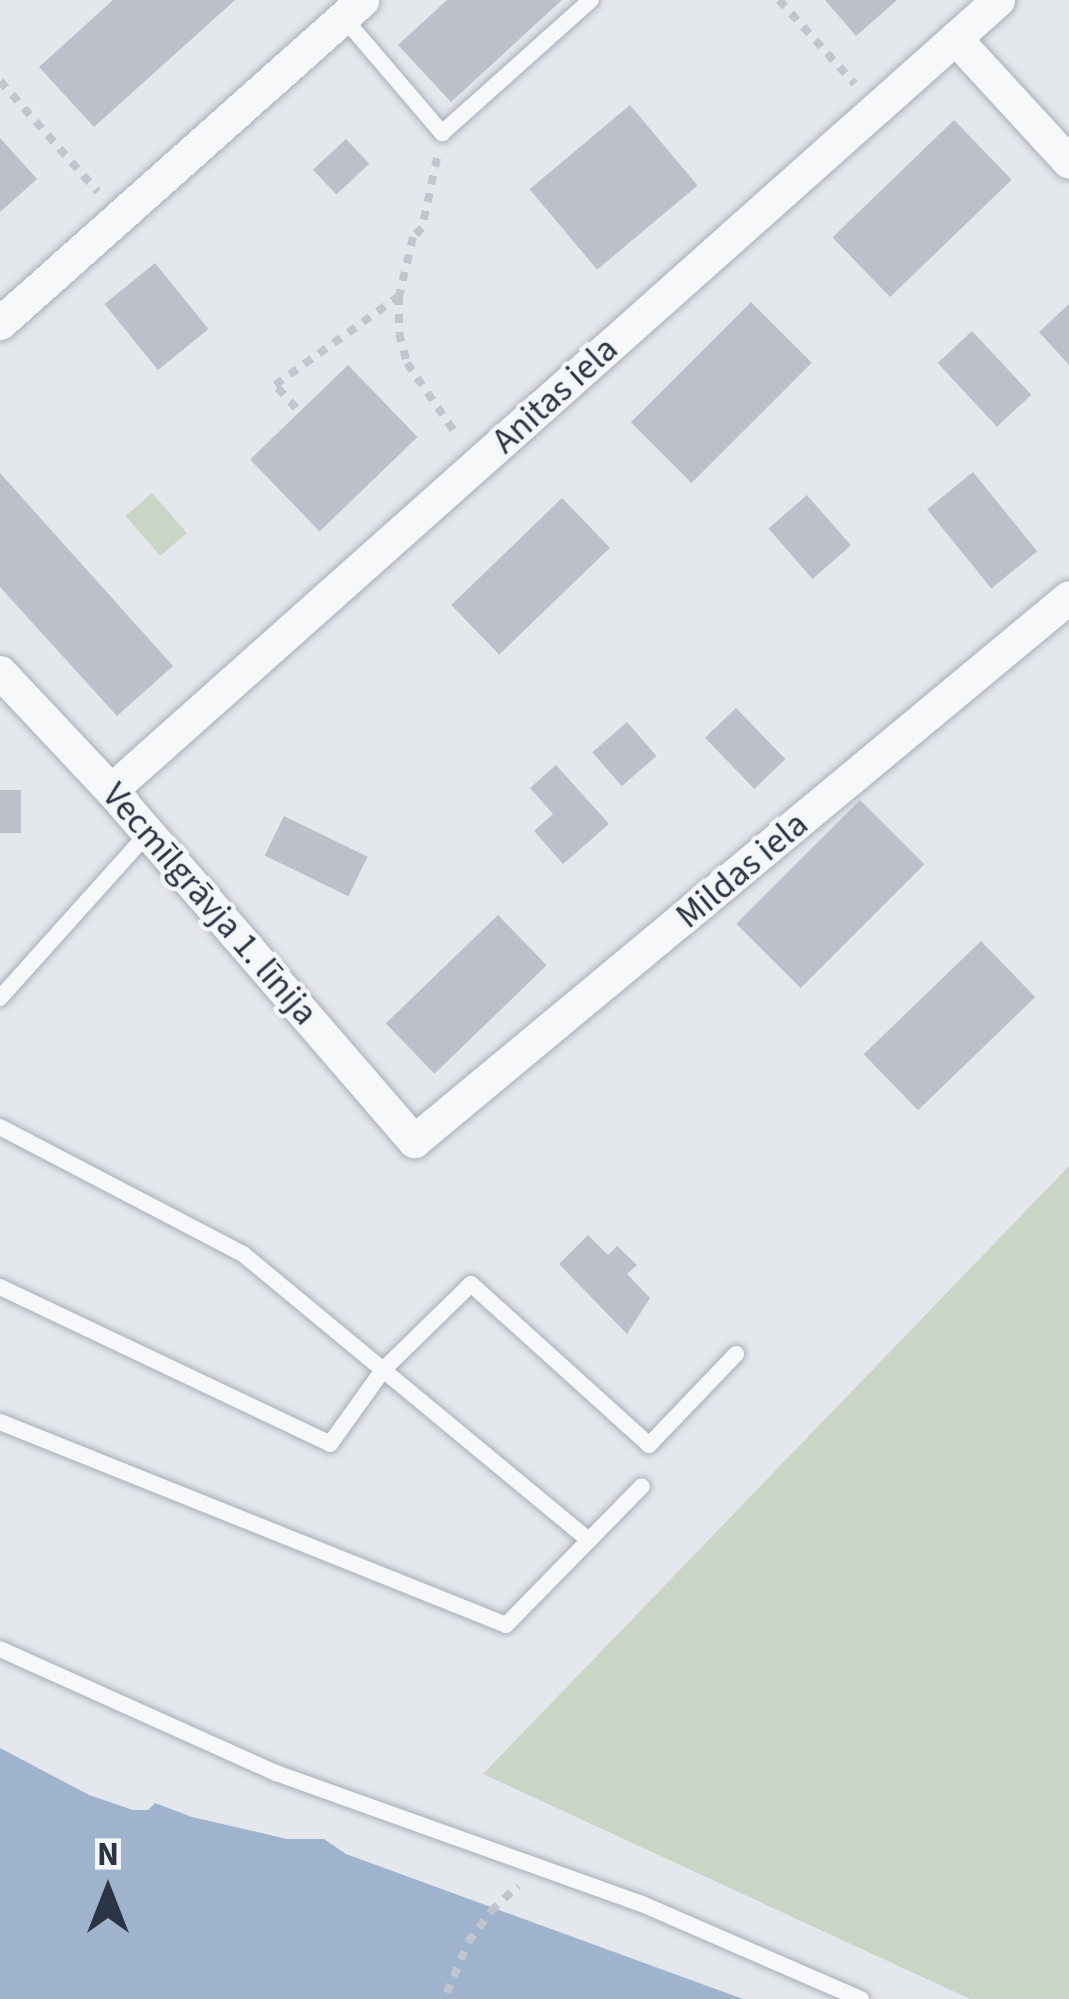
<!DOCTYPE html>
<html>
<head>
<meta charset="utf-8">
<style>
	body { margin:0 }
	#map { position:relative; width:1069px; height:1999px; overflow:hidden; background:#e4e7ec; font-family:"Source Sans 3",sans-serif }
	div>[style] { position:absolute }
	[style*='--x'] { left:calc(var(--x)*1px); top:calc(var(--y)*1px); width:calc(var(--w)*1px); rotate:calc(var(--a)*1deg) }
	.green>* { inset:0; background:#c9d6c5; transform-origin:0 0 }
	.water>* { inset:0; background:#9fb4cc }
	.building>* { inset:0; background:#bbc0ca; transform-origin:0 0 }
	.path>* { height:8px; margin-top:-4px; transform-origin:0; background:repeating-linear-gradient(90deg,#c2c5cb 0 9px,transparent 0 18px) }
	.roads { filter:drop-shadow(0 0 3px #a9aeb7) drop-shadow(0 0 3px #a9aeb7) }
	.service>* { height:16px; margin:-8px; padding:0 8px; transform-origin:8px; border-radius:8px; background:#f7f8fa }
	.minor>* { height:33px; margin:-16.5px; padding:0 16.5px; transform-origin:16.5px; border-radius:16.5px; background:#f7f8fa }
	span { translate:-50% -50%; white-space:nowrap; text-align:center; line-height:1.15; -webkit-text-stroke:9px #f4f6f9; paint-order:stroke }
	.street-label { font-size:36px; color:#2b3445 }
	.north { position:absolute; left:48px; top:1831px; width:120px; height:120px; -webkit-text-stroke:9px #f4f6f9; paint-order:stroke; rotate:0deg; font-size:33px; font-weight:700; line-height:48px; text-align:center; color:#2b3445 }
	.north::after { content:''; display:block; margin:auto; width:42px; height:54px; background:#2b3445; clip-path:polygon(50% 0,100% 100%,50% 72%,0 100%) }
</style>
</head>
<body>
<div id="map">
	<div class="green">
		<i style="left:152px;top:493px;width:53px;height:35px;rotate:49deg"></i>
		<i style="clip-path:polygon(1069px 1166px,1069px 1999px,970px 1999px,483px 1774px)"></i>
	</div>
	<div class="water">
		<i style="clip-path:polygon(0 1748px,89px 1795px,133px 1810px,148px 1810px,155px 1803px,192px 1817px,287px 1839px,324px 1839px,346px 1854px,743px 1999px,0 1999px)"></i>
	</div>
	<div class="building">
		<i style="clip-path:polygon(113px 0,235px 0,94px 127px,39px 67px)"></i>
		<i style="clip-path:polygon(447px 0,562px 0,451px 102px,398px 45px)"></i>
		<i style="clip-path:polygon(825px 0,897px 0,856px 36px)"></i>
		<i style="left:630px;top:105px;width:105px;height:131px;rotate:50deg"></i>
		<i style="left:954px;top:120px;width:83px;height:169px;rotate:46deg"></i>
		<i style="clip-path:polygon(0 138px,37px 179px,0 212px)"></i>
		<i style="left:346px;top:139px;width:34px;height:45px;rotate:47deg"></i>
		<i style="left:155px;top:263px;width:85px;height:65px;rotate:51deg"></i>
		<i style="left:751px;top:302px;width:86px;height:170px;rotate:45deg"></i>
		<i style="clip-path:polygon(1069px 304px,1069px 365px,1039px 332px)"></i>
		<i style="left:972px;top:331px;width:87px;height:47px;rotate:47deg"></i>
		<i style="left:348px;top:365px;width:100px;height:136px;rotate:46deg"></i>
		<i style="left:973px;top:472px;width:102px;height:59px;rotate:51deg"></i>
		<i style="clip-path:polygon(0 473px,173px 666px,117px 716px,0 587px)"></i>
		<i style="left:807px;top:495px;width:67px;height:51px;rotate:49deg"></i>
		<i style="left:562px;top:498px;width:69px;height:154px;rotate:46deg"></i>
		<i style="left:736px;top:708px;width:71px;height:43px;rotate:46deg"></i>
		<i style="left:627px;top:722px;width:45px;height:46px;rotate:49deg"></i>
		<i style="clip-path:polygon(556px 765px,609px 824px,563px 864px,534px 831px,553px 814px,530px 788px)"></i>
		<i style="left:21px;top:790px;width:43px;height:21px;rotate:90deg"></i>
		<i style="left:860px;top:800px;width:91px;height:175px;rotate:45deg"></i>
		<i style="left:284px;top:816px;width:93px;height:44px;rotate:26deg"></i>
		<i style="left:498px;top:915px;width:70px;height:156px;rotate:46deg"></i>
		<i style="left:981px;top:941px;width:78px;height:163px;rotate:46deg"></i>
		<i style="clip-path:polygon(588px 1235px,608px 1255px,617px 1246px,637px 1265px,627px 1274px,650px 1298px,627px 1334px,559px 1264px)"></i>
	</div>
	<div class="path">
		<i style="--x:779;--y:0;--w:113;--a:47.9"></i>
		<i style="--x:0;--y:81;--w:148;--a:48.6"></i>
		<i style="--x:437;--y:158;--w:72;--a:102.1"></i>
		<i style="--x:422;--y:228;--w:13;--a:135"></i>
		<i style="--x:413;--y:237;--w:61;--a:103.3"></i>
		<i style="--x:399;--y:296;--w:37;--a:90"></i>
		<i style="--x:399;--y:333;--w:31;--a:75"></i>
		<i style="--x:407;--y:363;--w:90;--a:55.4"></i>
		<i style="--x:296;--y:408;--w:31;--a:-132"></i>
		<i style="--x:275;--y:385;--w:151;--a:-35.6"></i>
		<i style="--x:447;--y:1993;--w:55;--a:-67.6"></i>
		<i style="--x:468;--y:1942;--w:39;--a:-53"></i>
		<i style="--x:491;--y:1911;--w:37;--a:-43"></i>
	</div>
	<div class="roads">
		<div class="service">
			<i style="--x:343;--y:17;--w:153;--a:49.5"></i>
			<i style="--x:442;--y:133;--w:200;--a:-41.8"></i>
			<i style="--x:0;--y:998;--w:222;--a:-48.1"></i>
			<i style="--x:0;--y:1127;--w:274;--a:27.6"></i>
			<i style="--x:243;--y:1254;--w:449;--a:39.6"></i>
			<i style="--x:0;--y:1287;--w:365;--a:25.4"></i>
			<i style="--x:330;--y:1444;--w:91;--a:-54.4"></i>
			<i style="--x:383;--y:1370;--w:123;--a:-44.3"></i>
			<i style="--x:471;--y:1284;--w:240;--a:42.1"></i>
			<i style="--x:649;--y:1445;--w:126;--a:-46.3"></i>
			<i style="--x:0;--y:1422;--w:545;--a:21.86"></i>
			<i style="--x:506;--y:1625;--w:194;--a:-45.6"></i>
			<i style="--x:0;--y:1649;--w:303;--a:24.2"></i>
			<i style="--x:276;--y:1773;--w:387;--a:19.7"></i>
			<i style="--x:640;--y:1903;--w:241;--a:23.5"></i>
		</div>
		<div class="minor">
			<i style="--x:955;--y:38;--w:168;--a:47.4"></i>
			<i style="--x:0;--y:323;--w:485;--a:-41.7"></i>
			<i style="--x:0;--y:672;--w:162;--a:46.8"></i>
			<i style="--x:111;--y:790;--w:464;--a:49.2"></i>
			<i style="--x:414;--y:1141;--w:851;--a:-39.71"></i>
			<i style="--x:111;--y:790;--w:1188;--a:-41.69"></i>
		</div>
	</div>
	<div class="street-label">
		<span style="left:555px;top:395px;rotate:-42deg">Anitas iela</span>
		<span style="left:742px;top:870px;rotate:-40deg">Mildas iela</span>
		<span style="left:210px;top:904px;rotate:49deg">Vecmīlgrāvja 1. līnija</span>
	</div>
	<div class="north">N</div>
</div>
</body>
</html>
